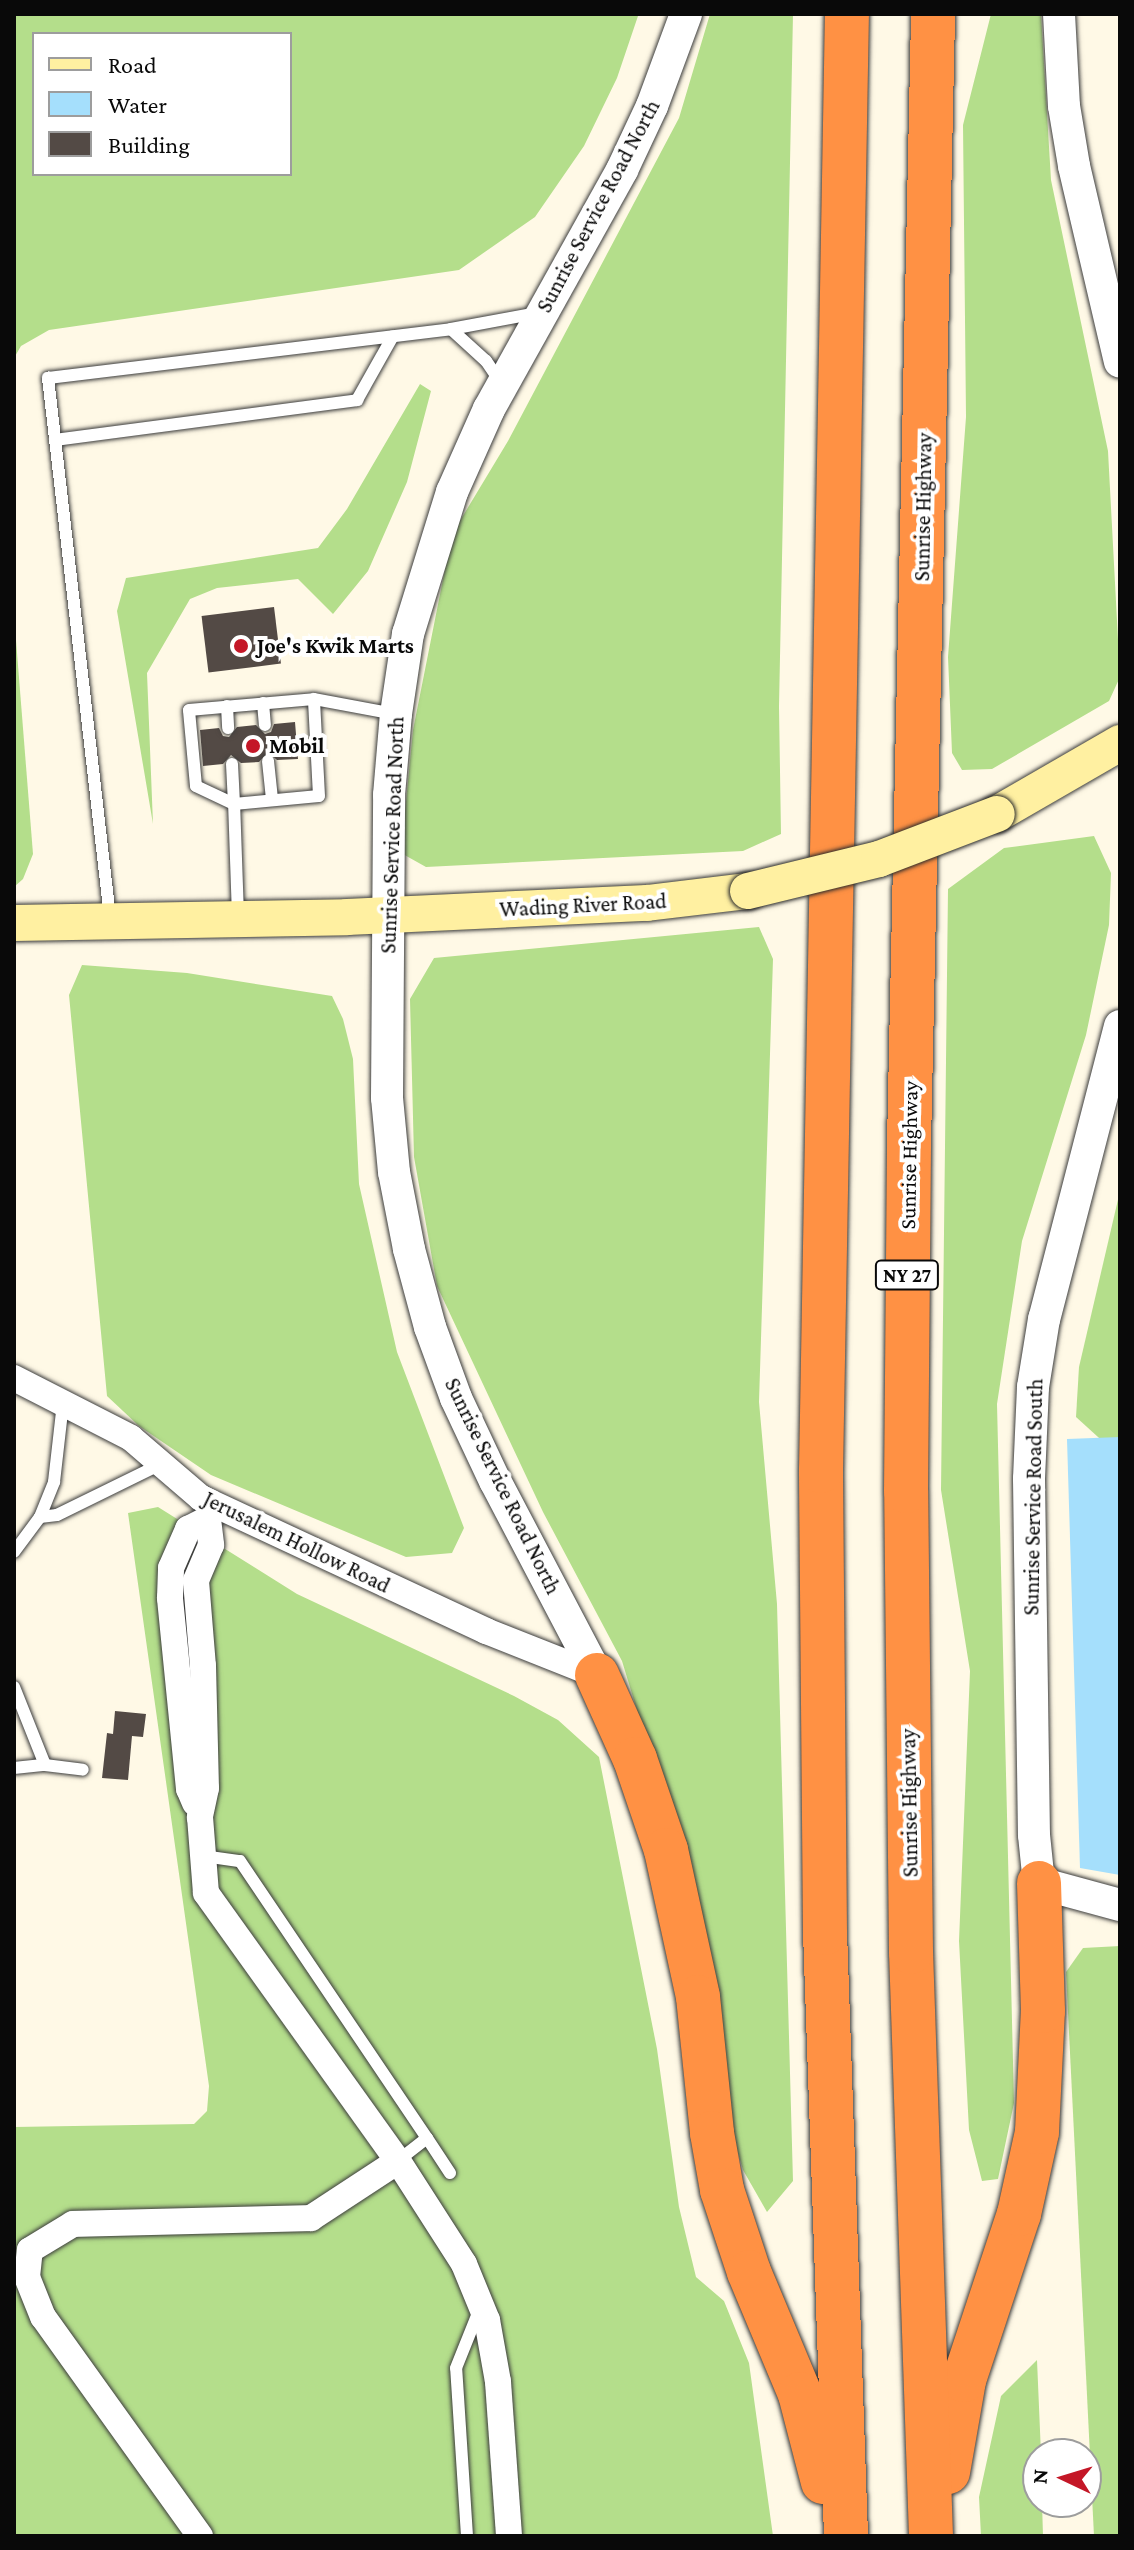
<!DOCTYPE html>
<html>
<head>
<meta charset="utf-8">
<style>
	body { margin:0 }
	#map { position:relative; width:1134px; height:2550px; overflow:hidden; background:#fff9e6; font-family:"Crimson Pro",serif }
	div>[style] { position:absolute }
	[style*='--x'] { left:calc(var(--x)*1px); top:calc(var(--y)*1px); width:calc(var(--w)*1px); rotate:calc(var(--a)*1deg) }
	.forest>* { inset:0; background:#b4de8b }
	.water>* { inset:0; background:#a5dffc }
	.building>* { inset:0; background:#534a45; transform-origin:0 0 }
	.roads { filter:drop-shadow(0 0 2px #3c3c3c) drop-shadow(0 0 2px #3c3c3c) }
	.service>* { height:12px; margin:-6px; padding:0 6px; transform-origin:6px; border-radius:6px; background:#fff }
	.minor>* { height:26px; margin:-13px; padding:0 13px; transform-origin:13px; border-radius:13px; background:#fff }
	.tertiary>* { height:32px; margin:-16px; padding:0 16px; transform-origin:16px; border-radius:16px; background:#fff }
	.secondary>* { height:36px; margin:-18px; padding:0 18px; transform-origin:18px; border-radius:18px; background:#fff0a1 }
	.motorway>* { height:44px; margin:-22px; padding:0 22px; transform-origin:22px; border-radius:22px; background:#ff9144 }
	.bridges { filter:drop-shadow(0 0 2px #2b2b2b) drop-shadow(0 0 2px #2b2b2b) }
	.secondary-bridge>* { height:36px; margin:-18px; padding:0 18px; transform-origin:18px; border-radius:18px; background:#fff0a1 }
	.dots>* { width:22px; height:22px; translate:-50% -50%; box-sizing:border-box; border:4px solid #fff; border-radius:50% }
	span { translate:-50% -50%; white-space:nowrap; text-align:center; line-height:1.15; -webkit-text-stroke:8px #fff; paint-order:stroke }
	.shield-label span { padding:2px 6px; background:#fff; border:2px solid; border-radius:6px; -webkit-text-stroke-width:0 }
	.shield-label { font-size:20px; color:#090909; font-weight:700 }
	.street-label { font-size:22px; color:#090909 }
	.poi-label { font-size:22px; color:#090909; font-weight:700 }
	.left { translate:0 -50%; text-align:left }
	.frame { position:absolute; inset:0; border:16px solid #090909; pointer-events:none }
	.legend { position:absolute; left:32px; top:32px; width:260px; height:144px; box-sizing:border-box; background:#fff; border:2px solid #9d9d9d; margin:0; padding:10px 14px; list-style:none; font-size:24px; color:#090909 }
	.legend li { display:flex; align-items:center; gap:16px; height:40px }
	.legend b { width:40px; border:2px solid #9d9d9d }
	.north { position:absolute; left:1022px; top:2438px; width:80px; height:80px; box-sizing:border-box; background:#fff; border:2px solid #9d9d9d; border-radius:50%; rotate:274deg; font-size:22px; font-weight:700; line-height:32px; text-align:center; color:#090909 }
	.north::after { content:''; display:block; margin:auto; width:28px; height:36px; background:#c41727; clip-path:polygon(50% 0,100% 100%,50% 72%,0 100%) }
</style>
</head>
<body>
<div id="map">
	<div class="forest">
		<i style="clip-path:polygon(evenodd,14px 14px,636px 14px,638px 16px,617px 78px,584px 146px,535px 217px,459px 270px,49px 330px,21px 346px,14px 358px,14px 14px,290px 34px,290px 174px,34px 174px,34px 34px,290px 34px)"></i>
		<i style="clip-path:polygon(710px 14px,793px 14px,779px 707px,781px 834px,743px 851px,426px 867px,401px 853px,413px 730px,452px 534px,508px 441px,679px 118px)"></i>
		<i style="clip-path:polygon(991px 14px,1041px 14px,1051px 180px,1108px 451px,1120px 677px,1109px 701px,992px 769px,962px 770px,952px 753px,948px 657px,966px 417px,963px 125px)"></i>
		<i style="clip-path:polygon(420px 384px,431px 391px,407px 482px,368px 571px,333px 614px,298px 579px,217px 588px,190px 599px,147px 673px,153px 824px,117px 611px,126px 578px,318px 548px,347px 509px)"></i>
		<i style="clip-path:polygon(14px 615px,33px 854px,23px 879px,14px 887px)"></i>
		<i style="clip-path:polygon(1094px 836px,1111px 873px,1109px 925px,1086px 1035px,1022px 1241px,997px 1404px,1014px 2103px,998px 2179px,982px 2181px,969px 2130px,959px 1941px,970px 1671px,941px 1490px,948px 889px,1004px 848px)"></i>
		<i style="clip-path:polygon(759px 927px,773px 959px,759px 1402px,777px 1604px,793px 2181px,767px 2212px,743px 2170px,728px 2120px,654px 1766px,622px 1661px,543px 1512px,437px 1286px,414px 1157px,410px 999px,434px 958px)"></i>
		<i style="clip-path:polygon(82px 965px,187px 973px,332px 996px,343px 1019px,353px 1059px,359px 1184px,397px 1352px,464px 1528px,452px 1553px,406px 1557px,211px 1475px,139px 1426px,107px 1396px,69px 995px)"></i>
		<i style="clip-path:polygon(1120px 1191px,1120px 1457px,1076px 1417px,1079px 1367px)"></i>
		<i style="clip-path:polygon(158px 1507px,297px 1594px,514px 1696px,558px 1720px,599px 1757px,657px 2049px,679px 2207px,696px 2277px,724px 2301px,749px 2363px,773px 2536px,14px 2536px,14px 2127px,194px 2124px,207px 2111px,209px 2086px,128px 1513px)"></i>
		<i style="clip-path:polygon(1120px 1946px,1120px 2536px,1094px 2536px,1066px 1972px,1083px 1948px)"></i>
		<i style="clip-path:polygon(1037px 2360px,1041px 2454px,1038px 2502px,1042px 2502px,1043px 2536px,981px 2536px,979px 2497px,1001px 2396px)"></i>
	</div>
	<div class="water">
		<i style="clip-path:polygon(1120px 1437px,1120px 1875px,1080px 1868px,1067px 1439px)"></i>
	</div>
	<div class="building">
		<i style="left:274px;top:607px;width:57px;height:73px;rotate:83deg"></i>
		<i style="clip-path:polygon(295px 722px,298px 759px,277px 760px,268px 752px,259px 762px,241px 763px,231px 755px,223px 764px,203px 766px,200px 730px,219px 728px,223px 736px,229px 737px,237px 727px,256px 725px,265px 734px,271px 732px,274px 724px)"></i>
		<i style="clip-path:polygon(115px 1711px,146px 1714px,143px 1737px,132px 1736px,128px 1780px,102px 1778px,107px 1733px,113px 1734px)"></i>
	</div>
	<div class="roads">
		<div class="service">
			<i style="--x:501;--y:383;--w:27;--a:-124"></i>
			<i style="--x:486;--y:361;--w:47;--a:-137.6"></i>
			<i style="--x:451;--y:329;--w:87;--a:-10.5"></i>
			<i style="--x:55;--y:440;--w:305;--a:-7.5"></i>
			<i style="--x:357;--y:400;--w:73;--a:-60.6"></i>
			<i style="--x:263;--y:703;--w:22;--a:85"></i>
			<i style="--x:227;--y:706;--w:22;--a:87"></i>
			<i style="--x:268;--y:761;--w:39;--a:84"></i>
			<i style="--x:232;--y:764;--w:40;--a:87.1"></i>
			<i style="--x:234;--y:804;--w:42;--a:-154.7"></i>
			<i style="--x:196;--y:786;--w:76;--a:-95.3"></i>
			<i style="--x:189;--y:710;--w:125;--a:-5"></i>
			<i style="--x:238;--y:916;--w:112;--a:-92"></i>
			<i style="--x:234;--y:804;--w:85;--a:-5.4"></i>
			<i style="--x:319;--y:796;--w:97;--a:-93"></i>
			<i style="--x:314;--y:699;--w:82;--a:10.5"></i>
			<i style="--x:110;--y:917;--w:543;--a:-96.56"></i>
			<i style="--x:48;--y:378;--w:406;--a:-6.9"></i>
			<i style="--x:40;--y:1517;--w:17;--a:-7"></i>
			<i style="--x:57;--y:1515;--w:116;--a:-26.1"></i>
			<i style="--x:14;--y:1552;--w:44;--a:-53.4"></i>
			<i style="--x:40;--y:1517;--w:38;--a:-68"></i>
			<i style="--x:54;--y:1482;--w:80;--a:-83.5"></i>
			<i style="--x:14;--y:1687;--w:84;--a:68.3"></i>
			<i style="--x:45;--y:1765;--w:38;--a:7"></i>
			<i style="--x:14;--y:1768;--w:31;--a:-6"></i>
			<i style="--x:203;--y:1856;--w:37;--a:8"></i>
			<i style="--x:240;--y:1861;--w:334;--a:56"></i>
			<i style="--x:427;--y:2138;--w:37;--a:142"></i>
			<i style="--x:427;--y:2138;--w:42;--a:56.7"></i>
			<i style="--x:467;--y:2536;--w:168;--a:-93.7"></i>
			<i style="--x:456;--y:2368;--w:65;--a:-68.2"></i>
		</div>
		<div class="minor">
			<i style="--x:14;--y:1378;--w:131;--a:27.1"></i>
			<i style="--x:131;--y:1438;--w:92;--a:40.6"></i>
			<i style="--x:201;--y:1498;--w:315;--a:25"></i>
			<i style="--x:486;--y:1631;--w:119;--a:21.6"></i>
			<i style="--x:214;--y:1505;--w:15;--a:113"></i>
			<i style="--x:208;--y:1519;--w:26;--a:83"></i>
			<i style="--x:211;--y:1545;--w:39;--a:113"></i>
			<i style="--x:196;--y:1581;--w:85;--a:85.3"></i>
			<i style="--x:203;--y:1666;--w:122;--a:88.6"></i>
			<i style="--x:206;--y:1788;--w:30;--a:102"></i>
			<i style="--x:200;--y:1817;--w:76;--a:85.5"></i>
			<i style="--x:206;--y:1893;--w:330;--a:54.4"></i>
			<i style="--x:398;--y:2161;--w:122;--a:57.3"></i>
			<i style="--x:464;--y:2264;--w:61;--a:67.7"></i>
			<i style="--x:487;--y:2320;--w:63;--a:79.9"></i>
			<i style="--x:498;--y:2382;--w:154;--a:85.9"></i>
			<i style="--x:195;--y:1803;--w:15;--a:-113"></i>
			<i style="--x:189;--y:1789;--w:192;--a:-95.7"></i>
			<i style="--x:170;--y:1598;--w:30;--a:-88"></i>
			<i style="--x:171;--y:1568;--w:43;--a:-66.4"></i>
			<i style="--x:188;--y:1529;--w:22;--a:-27"></i>
			<i style="--x:200;--y:2536;--w:269;--a:-125.6"></i>
			<i style="--x:43;--y:2317;--w:43;--a:-111.8"></i>
			<i style="--x:27;--y:2277;--w:27;--a:-84"></i>
			<i style="--x:30;--y:2250;--w:50;--a:-31.2"></i>
			<i style="--x:73;--y:2224;--w:238;--a:-1.4"></i>
			<i style="--x:311;--y:2218;--w:104;--a:-33.2"></i>
		</div>
		<div class="tertiary">
			<i style="--x:1059;--y:14;--w:92;--a:86.9"></i>
			<i style="--x:1064;--y:106;--w:61;--a:80.5"></i>
			<i style="--x:1074;--y:166;--w:201;--a:76.8"></i>
			<i style="--x:1120;--y:1026;--w:303;--a:104.5"></i>
			<i style="--x:1044;--y:1319;--w:69;--a:99.2"></i>
			<i style="--x:1033;--y:1387;--w:92;--a:92.5"></i>
			<i style="--x:1029;--y:1479;--w:356;--a:89.2"></i>
			<i style="--x:1034;--y:1835;--w:48;--a:84.1"></i>
			<i style="--x:1039;--y:1883;--w:84;--a:15.2"></i>
			<i style="--x:597;--y:1675;--w:219;--a:-117.7"></i>
			<i style="--x:495;--y:1481;--w:92;--a:-115.2"></i>
			<i style="--x:456;--y:1398;--w:76;--a:-110.1"></i>
			<i style="--x:430;--y:1327;--w:81;--a:-105.1"></i>
			<i style="--x:409;--y:1249;--w:78;--a:-101"></i>
			<i style="--x:394;--y:1172;--w:74;--a:-95.4"></i>
			<i style="--x:387;--y:1098;--w:303;--a:-89.6"></i>
			<i style="--x:389;--y:795;--w:81;--a:-85.1"></i>
			<i style="--x:396;--y:714;--w:81;--a:-81.5"></i>
			<i style="--x:408;--y:634;--w:149;--a:-72.8"></i>
			<i style="--x:452;--y:492;--w:91;--a:-66"></i>
			<i style="--x:489;--y:409;--w:274;--a:-60.9"></i>
			<i style="--x:622;--y:170;--w:71;--a:-64.9"></i>
			<i style="--x:652;--y:106;--w:98;--a:-69.7"></i>
		</div>
		<div class="secondary">
			<i style="--x:997;--y:814;--w:142;--a:-30"></i>
			<i style="--x:14;--y:923;--w:333;--a:-1"></i>
			<i style="--x:347;--y:917;--w:300;--a:-2.7"></i>
			<i style="--x:647;--y:903;--w:102;--a:-6.8"></i>
		</div>
		<div class="motorway">
			<i style="--x:597;--y:1675;--w:92;--a:65.7"></i>
			<i style="--x:635;--y:1759;--w:96;--a:71.2"></i>
			<i style="--x:666;--y:1850;--w:150;--a:77.7"></i>
			<i style="--x:698;--y:1997;--w:137;--a:84.1"></i>
			<i style="--x:712;--y:2133;--w:58;--a:80"></i>
			<i style="--x:722;--y:2190;--w:86;--a:71.8"></i>
			<i style="--x:749;--y:2272;--w:132;--a:67.3"></i>
			<i style="--x:800;--y:2394;--w:91;--a:75.4"></i>
			<i style="--x:948;--y:2472;--w:93;--a:-80.1"></i>
			<i style="--x:964;--y:2380;--w:175;--a:-71.7"></i>
			<i style="--x:1019;--y:2214;--w:84;--a:-77.6"></i>
			<i style="--x:1037;--y:2132;--w:121;--a:-87.2"></i>
			<i style="--x:1043;--y:2011;--w:128;--a:-91.8"></i>
			<i style="--x:846;--y:2536;--w:603;--a:-91.99"></i>
			<i style="--x:825;--y:1933;--w:462;--a:-90.5"></i>
			<i style="--x:821;--y:1471;--w:1457;--a:-88.98"></i>
			<i style="--x:931;--y:2536;--w:584;--a:-91.96"></i>
			<i style="--x:911;--y:1952;--w:461;--a:-90.6"></i>
			<i style="--x:906;--y:1491;--w:347;--a:-89.5"></i>
			<i style="--x:909;--y:1144;--w:1130;--a:-88.78"></i>
		</div>
	</div>
	<div class="bridges">
		<div class="secondary-bridge">
			<i style="--x:748;--y:891;--w:135;--a:-13.7"></i>
			<i style="--x:879;--y:859;--w:126;--a:-20.9"></i>
		</div>
	</div>
	<div class="dots">
		<i style="left:241px;top:646px;background:#c41727"></i>
		<i style="left:253px;top:746px;background:#c41727"></i>
	</div>
	<div class="shield-label">
		<span style="left:907px;top:1275px">NY 27</span>
	</div>
	<div class="street-label">
		<span style="left:598px;top:206px;rotate:-62deg">Sunrise Service Road North</span>
		<span style="left:923px;top:507px;rotate:-89deg">Sunrise Highway</span>
		<span style="left:392px;top:835px;rotate:-88deg">Sunrise Service Road North</span>
		<span style="left:583px;top:905px;rotate:-3deg">Wading River Road</span>
		<span style="left:909px;top:1155px;rotate:-89deg">Sunrise Highway</span>
		<span style="left:503px;top:1486px;rotate:64deg">Sunrise Service Road North</span>
		<span style="left:1033px;top:1497px;rotate:-89deg">Sunrise Service Road South</span>
		<span style="left:297px;top:1542px;rotate:26deg">Jerusalem Hollow Road</span>
		<span style="left:909px;top:1803px;rotate:-91deg">Sunrise Highway</span>
	</div>
	<div class="poi-label">
		<span class="left" style="left:257px;top:646px">Joe's Kwik Marts</span>
		<span class="left" style="left:269px;top:746px">Mobil</span>
	</div>
	<div class="frame"></div>
	<ul class="legend">
	<li><b style="height:10px;background:#fff0a1"></b>Road</li>
	<li><b style="height:22px;background:#a5dffc"></b>Water</li>
	<li><b style="height:22px;background:#534a45"></b>Building</li>
	</ul>
	<div class="north">N</div>
</div>
</body>
</html>
